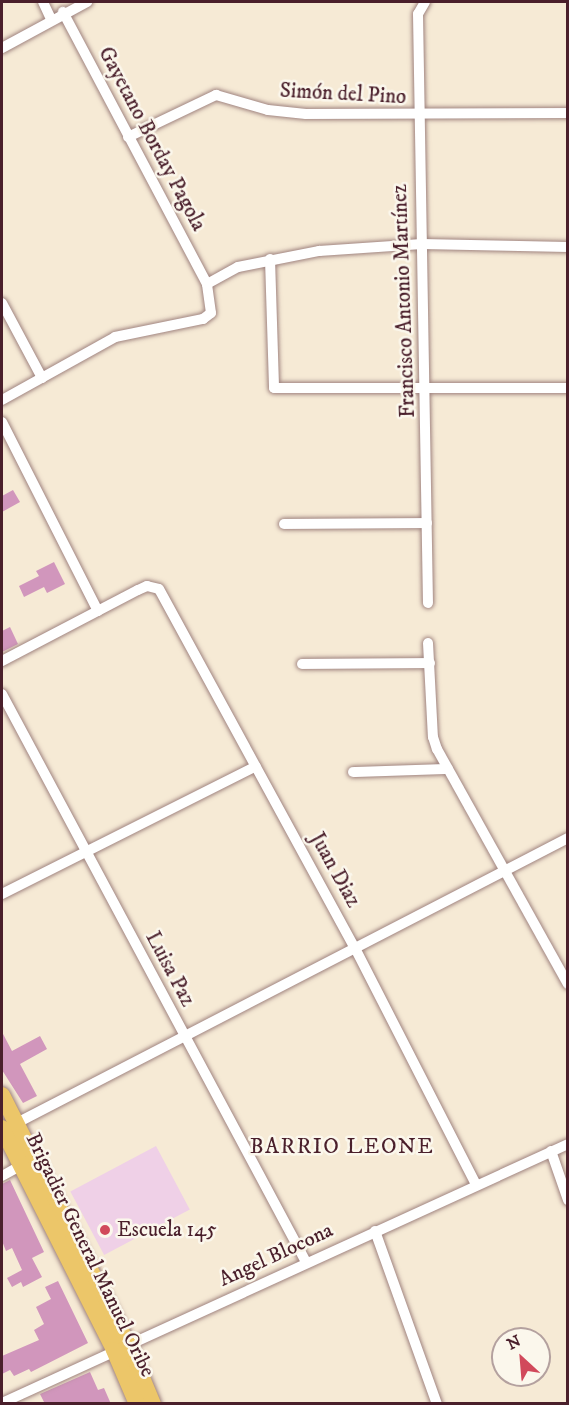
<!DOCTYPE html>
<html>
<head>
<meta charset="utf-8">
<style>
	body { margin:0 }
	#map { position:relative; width:569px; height:1405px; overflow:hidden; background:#f6ead5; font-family:"IM FELL DW Pica",serif }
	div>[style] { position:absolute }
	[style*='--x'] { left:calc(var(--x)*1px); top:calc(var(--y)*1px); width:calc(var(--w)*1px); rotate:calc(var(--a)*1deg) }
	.built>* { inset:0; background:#efd0e7; transform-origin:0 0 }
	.building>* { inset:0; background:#d196bc }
	.roads { filter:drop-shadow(0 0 2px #a08480) drop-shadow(0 0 2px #a08480) }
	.street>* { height:10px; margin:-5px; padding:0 5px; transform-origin:5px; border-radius:5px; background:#fff }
	.primary>* { height:16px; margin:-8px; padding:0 8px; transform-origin:8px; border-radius:8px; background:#ecc669 }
	.dots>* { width:16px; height:16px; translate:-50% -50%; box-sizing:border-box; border:3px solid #fbf7ec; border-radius:50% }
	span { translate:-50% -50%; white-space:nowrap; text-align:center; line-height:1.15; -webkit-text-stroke:5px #fbf7ec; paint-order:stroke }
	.street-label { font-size:21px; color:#4a1f2b }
	.poi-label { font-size:21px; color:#4a1f2b }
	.left { translate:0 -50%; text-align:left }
	.neighbourhood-label { font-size:22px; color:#4a1f2b; letter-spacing:1.5px }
	.frame { position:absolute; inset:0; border:3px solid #4a1f2b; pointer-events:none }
	.north { position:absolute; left:491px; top:1327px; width:60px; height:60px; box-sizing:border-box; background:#fbf7ec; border:2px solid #b4a19f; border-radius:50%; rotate:334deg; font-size:16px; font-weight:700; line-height:24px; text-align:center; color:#4a1f2b }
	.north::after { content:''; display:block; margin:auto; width:21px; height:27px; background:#d1495b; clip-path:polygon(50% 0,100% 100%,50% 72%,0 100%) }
</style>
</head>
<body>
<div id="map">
	<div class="built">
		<i style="left:156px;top:1146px;width:72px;height:97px;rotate:62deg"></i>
	</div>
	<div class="building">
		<i style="clip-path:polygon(13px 490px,20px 502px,2px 512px,2px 496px)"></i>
		<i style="clip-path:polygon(54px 562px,65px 584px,47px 593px,44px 587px,24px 597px,19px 586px,39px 576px,36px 571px)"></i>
		<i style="clip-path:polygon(10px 627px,18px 644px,2px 652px,2px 631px)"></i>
		<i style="clip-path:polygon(2px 1032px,12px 1051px,40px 1036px,47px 1049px,20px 1064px,37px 1096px,23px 1103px,2px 1070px)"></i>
		<i style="clip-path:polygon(10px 1180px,44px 1252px,32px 1258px,42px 1277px,23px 1287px,21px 1282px,12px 1287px,7px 1278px,22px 1270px,12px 1248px,6px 1251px,2px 1241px,2px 1184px)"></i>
		<i style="clip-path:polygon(58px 1281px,88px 1343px,31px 1372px,29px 1369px,14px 1376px,10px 1370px,2px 1374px,2px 1356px,39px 1340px,34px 1330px,44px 1324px,36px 1307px,51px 1299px,45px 1287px)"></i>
		<i style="clip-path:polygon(90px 1372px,98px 1390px,104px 1388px,111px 1404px,45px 1404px,40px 1394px)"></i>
	</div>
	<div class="roads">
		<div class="street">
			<i style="--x:43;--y:2;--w:19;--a:65"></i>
			<i style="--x:425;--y:2;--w:14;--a:120"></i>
			<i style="--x:418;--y:14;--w:589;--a:89.03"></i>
			<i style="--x:2;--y:48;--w:97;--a:-28.4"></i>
			<i style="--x:128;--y:137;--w:98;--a:-25.5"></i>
			<i style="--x:216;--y:95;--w:54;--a:16.1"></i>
			<i style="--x:268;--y:110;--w:38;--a:6"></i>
			<i style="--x:306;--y:114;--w:262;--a:-0.2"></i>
			<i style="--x:270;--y:259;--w:129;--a:88.2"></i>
			<i style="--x:274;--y:388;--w:294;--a:0"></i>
			<i style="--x:207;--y:284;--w:35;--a:-29"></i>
			<i style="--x:238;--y:267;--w:83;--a:-11.2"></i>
			<i style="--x:319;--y:251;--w:103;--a:-3.9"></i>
			<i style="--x:422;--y:244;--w:146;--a:1.2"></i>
			<i style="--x:2;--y:303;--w:85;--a:61.9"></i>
			<i style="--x:2;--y:400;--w:129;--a:-29.1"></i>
			<i style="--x:115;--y:337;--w:90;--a:-11.6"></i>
			<i style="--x:203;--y:319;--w:10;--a:-37"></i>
			<i style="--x:211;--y:313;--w:29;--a:-98"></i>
			<i style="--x:207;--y:284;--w:308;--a:-117.9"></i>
			<i style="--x:2;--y:422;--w:212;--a:63.1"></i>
			<i style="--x:284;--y:524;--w:143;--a:-0.4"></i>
			<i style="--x:428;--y:643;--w:94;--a:87"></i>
			<i style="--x:433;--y:737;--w:13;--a:72"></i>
			<i style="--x:437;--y:749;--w:269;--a:60.9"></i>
			<i style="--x:2;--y:661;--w:153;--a:-27.6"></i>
			<i style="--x:138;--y:590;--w:10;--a:-24"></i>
			<i style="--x:147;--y:586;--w:12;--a:14"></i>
			<i style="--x:159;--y:589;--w:411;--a:61.4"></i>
			<i style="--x:356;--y:950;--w:264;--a:62.9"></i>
			<i style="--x:302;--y:664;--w:128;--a:-0.4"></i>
			<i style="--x:2;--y:694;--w:644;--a:61.84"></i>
			<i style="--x:353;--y:772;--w:95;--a:-1.8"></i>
			<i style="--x:2;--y:894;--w:284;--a:-26.7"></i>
			<i style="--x:11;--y:1126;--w:627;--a:-27.34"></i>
			<i style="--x:551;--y:1151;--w:52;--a:70.9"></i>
			<i style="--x:2;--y:1176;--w:26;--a:-29"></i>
			<i style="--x:375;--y:1231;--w:184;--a:70.3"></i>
			<i style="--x:2;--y:1403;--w:622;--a:-24.59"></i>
		</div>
		<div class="primary">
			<i style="--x:2;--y:1095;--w:279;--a:63.2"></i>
			<i style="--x:128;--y:1344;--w:65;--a:67.4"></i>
			<i style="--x:2;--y:1128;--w:249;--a:63.2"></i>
			<i style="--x:114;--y:1350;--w:59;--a:66.9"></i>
		</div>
	</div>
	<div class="dots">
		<i style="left:105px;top:1230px;background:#d1495b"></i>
	</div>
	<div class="street-label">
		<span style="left:343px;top:94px;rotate:3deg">Simón del Pino</span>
		<span style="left:152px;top:139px;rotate:62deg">Gayetano Borday Pagola</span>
		<span style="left:404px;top:301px;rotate:-92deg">Francisco Antonio Martínez</span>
		<span style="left:335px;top:870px;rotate:61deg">Juan Diaz</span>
		<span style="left:170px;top:969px;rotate:62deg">Luisa Paz</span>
		<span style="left:90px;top:1255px;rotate:64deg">Brigadier General Manuel Oribe</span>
		<span style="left:276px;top:1255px;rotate:-25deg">Angel Blocona</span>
	</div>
	<div class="poi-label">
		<span class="left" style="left:117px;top:1230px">Escuela 145</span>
	</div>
	<div class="neighbourhood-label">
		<span style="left:342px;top:1147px">BARRIO LEONE</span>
	</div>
	<div class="frame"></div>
	<div class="north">N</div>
</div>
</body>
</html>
